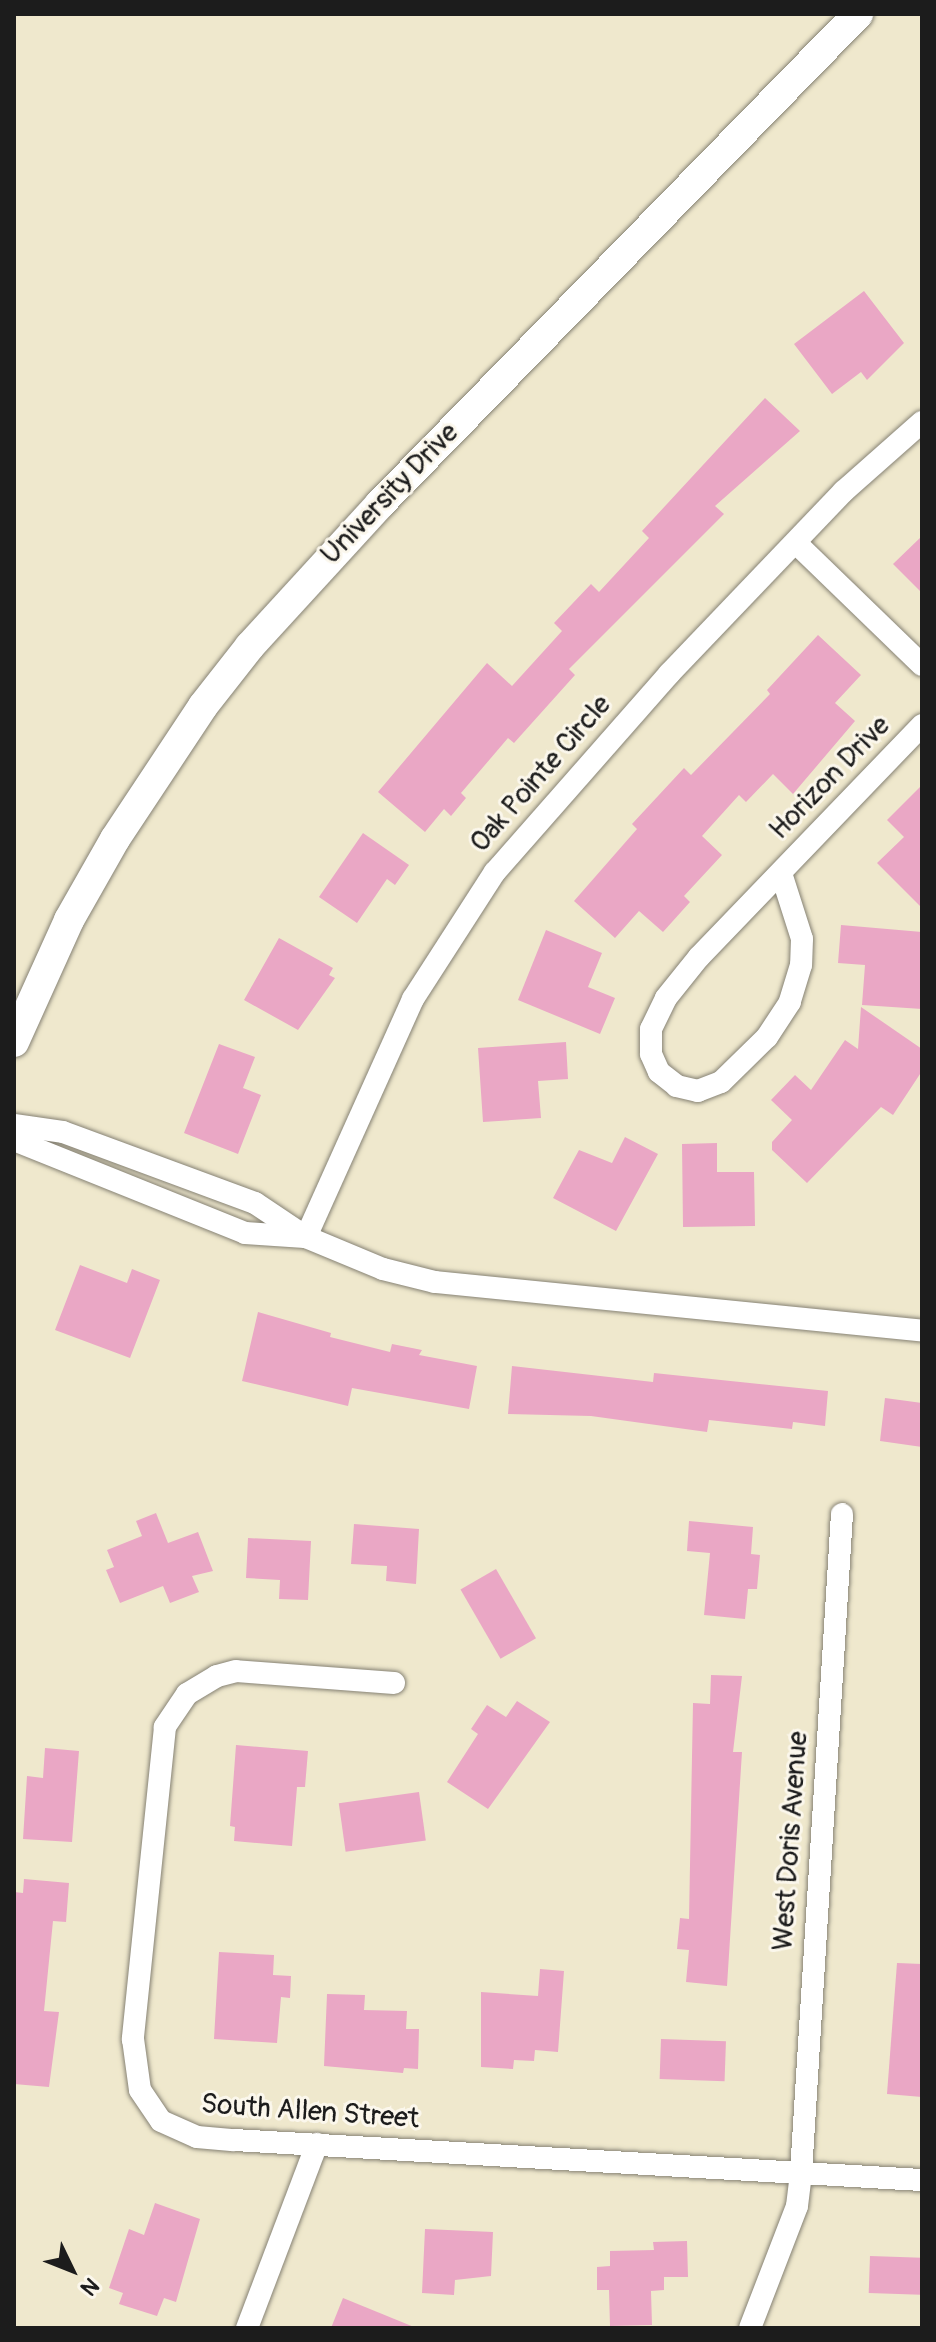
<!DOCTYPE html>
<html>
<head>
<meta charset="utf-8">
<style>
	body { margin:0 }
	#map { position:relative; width:936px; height:2342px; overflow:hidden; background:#efe8cd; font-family:Pangolin,sans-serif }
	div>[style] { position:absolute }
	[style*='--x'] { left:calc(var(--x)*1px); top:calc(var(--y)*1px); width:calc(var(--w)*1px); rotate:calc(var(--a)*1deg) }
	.building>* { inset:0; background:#eaa7c5; transform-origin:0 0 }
	.roads { filter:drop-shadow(0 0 2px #868274) drop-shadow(0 0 2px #868274) }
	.street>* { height:22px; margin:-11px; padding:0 11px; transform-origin:11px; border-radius:11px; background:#fff }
	.secondary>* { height:30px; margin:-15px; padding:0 15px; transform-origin:15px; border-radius:15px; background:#fff }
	span { translate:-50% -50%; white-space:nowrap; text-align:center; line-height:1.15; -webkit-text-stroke:6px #fbf7ec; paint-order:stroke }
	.street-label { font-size:28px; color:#1c1c1c }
	.frame { position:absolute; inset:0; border:16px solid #1c1c1c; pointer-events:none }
	.north { position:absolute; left:32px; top:2230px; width:80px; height:80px; -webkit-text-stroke:6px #fbf7ec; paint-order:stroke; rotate:133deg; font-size:22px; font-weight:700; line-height:32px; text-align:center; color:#1c1c1c }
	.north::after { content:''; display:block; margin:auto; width:28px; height:36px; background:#1c1c1c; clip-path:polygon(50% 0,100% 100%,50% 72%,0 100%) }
</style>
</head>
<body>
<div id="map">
	<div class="building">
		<i style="clip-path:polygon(864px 291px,904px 343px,867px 380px,861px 372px,832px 394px,794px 344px)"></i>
		<i style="clip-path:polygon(765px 398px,800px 431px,715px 506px,724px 514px,569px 669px,575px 675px,514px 743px,508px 738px,461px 793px,466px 798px,451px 816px,444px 809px,425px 832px,378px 792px,487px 663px,512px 686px,562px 631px,554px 623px,591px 584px,599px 592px,649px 538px,642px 531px)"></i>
		<i style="clip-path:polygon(922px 536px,922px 593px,893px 564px)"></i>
		<i style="clip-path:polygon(818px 635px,861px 675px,835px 703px,855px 721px,793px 794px,773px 774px,746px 802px,739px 795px,702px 836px,722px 855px,684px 896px,690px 902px,663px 932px,639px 911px,615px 938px,574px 901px,637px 829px,632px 824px,684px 768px,691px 775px,770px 694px,767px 690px)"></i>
		<i style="clip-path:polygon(922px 785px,922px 908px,877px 863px,904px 837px,887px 820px)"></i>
		<i style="clip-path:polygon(363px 833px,409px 865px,395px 885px,387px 879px,357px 923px,319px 897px)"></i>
		<i style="clip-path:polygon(841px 925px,922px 932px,922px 1009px,862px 1005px,865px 965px,838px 963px)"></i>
		<i style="clip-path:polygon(546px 930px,602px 953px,588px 987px,615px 998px,600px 1034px,518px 1000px)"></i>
		<i style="clip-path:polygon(279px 938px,333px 968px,329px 975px,335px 978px,298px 1030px,244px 1000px)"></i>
		<i style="clip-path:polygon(861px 1007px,922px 1049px,922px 1071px,893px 1115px,881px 1107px,807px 1183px,772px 1150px,772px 1142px,792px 1120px,771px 1100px,795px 1075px,811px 1090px,845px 1040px,858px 1049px)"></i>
		<i style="clip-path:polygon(566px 1042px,568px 1079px,538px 1081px,541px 1118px,483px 1122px,478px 1048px)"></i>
		<i style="clip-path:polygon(219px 1044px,255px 1057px,243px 1088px,261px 1095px,238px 1154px,184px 1133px)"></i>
		<i style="clip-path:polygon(625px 1137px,658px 1154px,616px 1231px,553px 1198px,579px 1150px,612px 1163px)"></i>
		<i style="clip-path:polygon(717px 1143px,717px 1172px,754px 1172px,755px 1226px,683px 1227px,682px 1144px)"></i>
		<i style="clip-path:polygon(80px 1265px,127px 1283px,132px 1269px,160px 1280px,130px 1358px,55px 1330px)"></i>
		<i style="clip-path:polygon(258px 1312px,331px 1333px,330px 1337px,390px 1352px,392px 1344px,422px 1350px,419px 1355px,477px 1366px,469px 1409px,352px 1388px,348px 1406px,242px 1381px)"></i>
		<i style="clip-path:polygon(512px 1366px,653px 1382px,654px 1373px,828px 1391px,825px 1426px,793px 1422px,792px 1429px,709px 1420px,707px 1432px,591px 1416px,508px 1414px)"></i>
		<i style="clip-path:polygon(885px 1398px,922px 1403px,922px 1447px,880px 1441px)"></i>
		<i style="clip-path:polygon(156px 1513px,168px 1543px,198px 1532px,213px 1571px,192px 1576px,199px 1592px,170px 1603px,163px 1586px,120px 1603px,106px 1570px,114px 1567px,107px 1550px,142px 1536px,136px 1521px)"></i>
		<i style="clip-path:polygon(689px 1521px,753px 1527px,751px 1554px,760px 1555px,757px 1589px,748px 1589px,745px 1619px,704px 1615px,710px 1553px,687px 1551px)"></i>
		<i style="clip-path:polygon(354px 1524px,419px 1529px,416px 1584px,386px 1581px,387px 1566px,351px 1564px)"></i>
		<i style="clip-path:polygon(248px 1538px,311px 1541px,308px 1600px,279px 1599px,280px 1580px,246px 1578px)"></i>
		<i style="left:496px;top:1569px;width:80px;height:41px;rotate:60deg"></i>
		<i style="clip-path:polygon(711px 1675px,742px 1676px,733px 1752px,742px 1752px,727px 1986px,686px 1982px,689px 1950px,677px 1949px,680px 1918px,689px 1919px,693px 1703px,710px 1704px)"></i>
		<i style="clip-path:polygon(517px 1701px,550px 1722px,488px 1809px,447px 1782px,478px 1734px,471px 1729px,487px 1705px,506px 1717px)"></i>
		<i style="clip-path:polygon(236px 1745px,308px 1751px,305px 1787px,297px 1787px,292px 1846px,234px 1841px,235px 1827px,230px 1826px)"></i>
		<i style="clip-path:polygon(45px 1748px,79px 1751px,72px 1842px,23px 1839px,27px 1776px,43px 1778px)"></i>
		<i style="left:419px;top:1792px;width:49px;height:81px;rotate:82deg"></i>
		<i style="clip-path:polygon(24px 1879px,69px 1883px,66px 1922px,53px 1921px,44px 2011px,59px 2012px,49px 2087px,14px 2084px,14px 1892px,23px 1893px)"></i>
		<i style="clip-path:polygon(219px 1952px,274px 1955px,273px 1975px,291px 1976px,290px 1998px,281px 1997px,277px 2043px,214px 2039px)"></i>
		<i style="clip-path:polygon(897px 1963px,922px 1964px,922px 2097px,887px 2094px)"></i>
		<i style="clip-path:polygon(540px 1969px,564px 1971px,558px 2052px,535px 2050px,534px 2061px,514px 2060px,513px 2069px,481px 2067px,481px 1992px,538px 1996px)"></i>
		<i style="clip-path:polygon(327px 1994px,365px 1995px,364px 2010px,407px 2011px,406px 2029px,419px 2029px,418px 2069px,404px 2068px,403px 2073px,324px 2066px)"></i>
		<i style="left:661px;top:2039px;width:65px;height:40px;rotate:2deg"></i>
		<i style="clip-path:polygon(155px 2203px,200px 2219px,176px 2302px,164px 2298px,157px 2316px,119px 2304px,123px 2293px,109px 2288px,129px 2229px,144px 2235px)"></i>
		<i style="clip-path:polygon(425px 2229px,493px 2232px,491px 2276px,455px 2280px,454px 2295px,422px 2293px)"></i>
		<i style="clip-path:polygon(687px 2241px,688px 2277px,664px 2277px,664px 2290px,651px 2291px,652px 2325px,610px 2326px,609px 2290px,597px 2290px,597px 2267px,610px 2266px,610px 2251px,654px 2250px,653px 2242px)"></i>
		<i style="left:870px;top:2256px;width:52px;height:37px;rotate:2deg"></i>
		<i style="clip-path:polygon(343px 2298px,414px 2327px,414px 2328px,331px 2328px)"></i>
	</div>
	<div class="roads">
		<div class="street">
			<i style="--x:796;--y:543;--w:175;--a:44.1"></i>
			<i style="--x:781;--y:873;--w:69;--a:72.3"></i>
			<i style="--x:802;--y:939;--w:26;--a:92"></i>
			<i style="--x:801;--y:965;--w:39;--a:107"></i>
			<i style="--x:790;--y:1002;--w:42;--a:123.3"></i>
			<i style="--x:767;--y:1037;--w:64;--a:135.6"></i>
			<i style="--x:721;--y:1082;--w:25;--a:159"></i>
			<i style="--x:698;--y:1091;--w:22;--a:-167"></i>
			<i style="--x:677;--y:1086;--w:23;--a:-142"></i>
			<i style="--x:659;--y:1072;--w:20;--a:-114"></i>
			<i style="--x:651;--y:1054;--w:25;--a:-90"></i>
			<i style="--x:651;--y:1029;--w:34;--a:-64"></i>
			<i style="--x:666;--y:998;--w:53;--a:-51.2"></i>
			<i style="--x:699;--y:957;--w:322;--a:-46.1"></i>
			<i style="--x:14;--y:1125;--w:49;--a:8.1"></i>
			<i style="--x:63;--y:1132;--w:205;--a:20.3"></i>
			<i style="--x:255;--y:1203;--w:61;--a:33.7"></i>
			<i style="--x:306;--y:1237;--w:83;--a:22.6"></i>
			<i style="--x:383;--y:1269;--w:54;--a:14"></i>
			<i style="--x:435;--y:1282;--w:489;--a:5.7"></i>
			<i style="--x:14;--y:1140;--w:249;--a:21.9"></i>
			<i style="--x:245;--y:1233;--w:60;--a:3.8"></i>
			<i style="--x:306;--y:1237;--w:261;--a:-65.8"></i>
			<i style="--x:413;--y:999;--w:151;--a:-57.2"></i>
			<i style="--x:495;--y:872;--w:264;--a:-48.7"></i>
			<i style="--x:669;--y:674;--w:253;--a:-46.3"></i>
			<i style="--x:844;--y:491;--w:104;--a:-41.5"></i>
			<i style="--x:394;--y:1683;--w:158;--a:-175.7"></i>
			<i style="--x:236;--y:1671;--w:20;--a:165"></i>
			<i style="--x:217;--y:1676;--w:35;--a:149"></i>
			<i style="--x:187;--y:1694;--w:40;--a:124"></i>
			<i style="--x:165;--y:1727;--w:314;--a:95.9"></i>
			<i style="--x:133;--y:2039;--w:51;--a:82.2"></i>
			<i style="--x:140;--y:2090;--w:37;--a:56"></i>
			<i style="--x:161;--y:2121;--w:39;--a:24"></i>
			<i style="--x:197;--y:2137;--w:37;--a:5"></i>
			<i style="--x:234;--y:2140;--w:689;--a:3.33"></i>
			<i style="--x:247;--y:2328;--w:197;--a:-69.2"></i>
			<i style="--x:750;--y:2328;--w:131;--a:-68.9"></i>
			<i style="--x:797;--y:2206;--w:33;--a:-83"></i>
			<i style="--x:801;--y:2173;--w:660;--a:-86.44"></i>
		</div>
		<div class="secondary">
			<i style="--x:14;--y:1042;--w:134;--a:-65.7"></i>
			<i style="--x:69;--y:920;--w:93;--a:-60.4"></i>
			<i style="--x:115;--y:839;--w:159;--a:-56.5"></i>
			<i style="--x:203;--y:706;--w:76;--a:-51.9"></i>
			<i style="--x:250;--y:646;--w:193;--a:-47.5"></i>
			<i style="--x:380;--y:504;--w:685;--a:-45.71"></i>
		</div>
	</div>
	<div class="street-label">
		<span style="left:390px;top:494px;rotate:-46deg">University Drive</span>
		<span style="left:541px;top:774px;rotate:-49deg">Oak Pointe Circle</span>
		<span style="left:830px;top:778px;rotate:-46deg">Horizon Drive</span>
		<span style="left:791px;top:1841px;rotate:-86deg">West Doris Avenue</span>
		<span style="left:310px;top:2112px;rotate:4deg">South Allen Street</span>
	</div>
	<div class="frame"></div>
	<div class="north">N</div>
</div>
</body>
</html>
